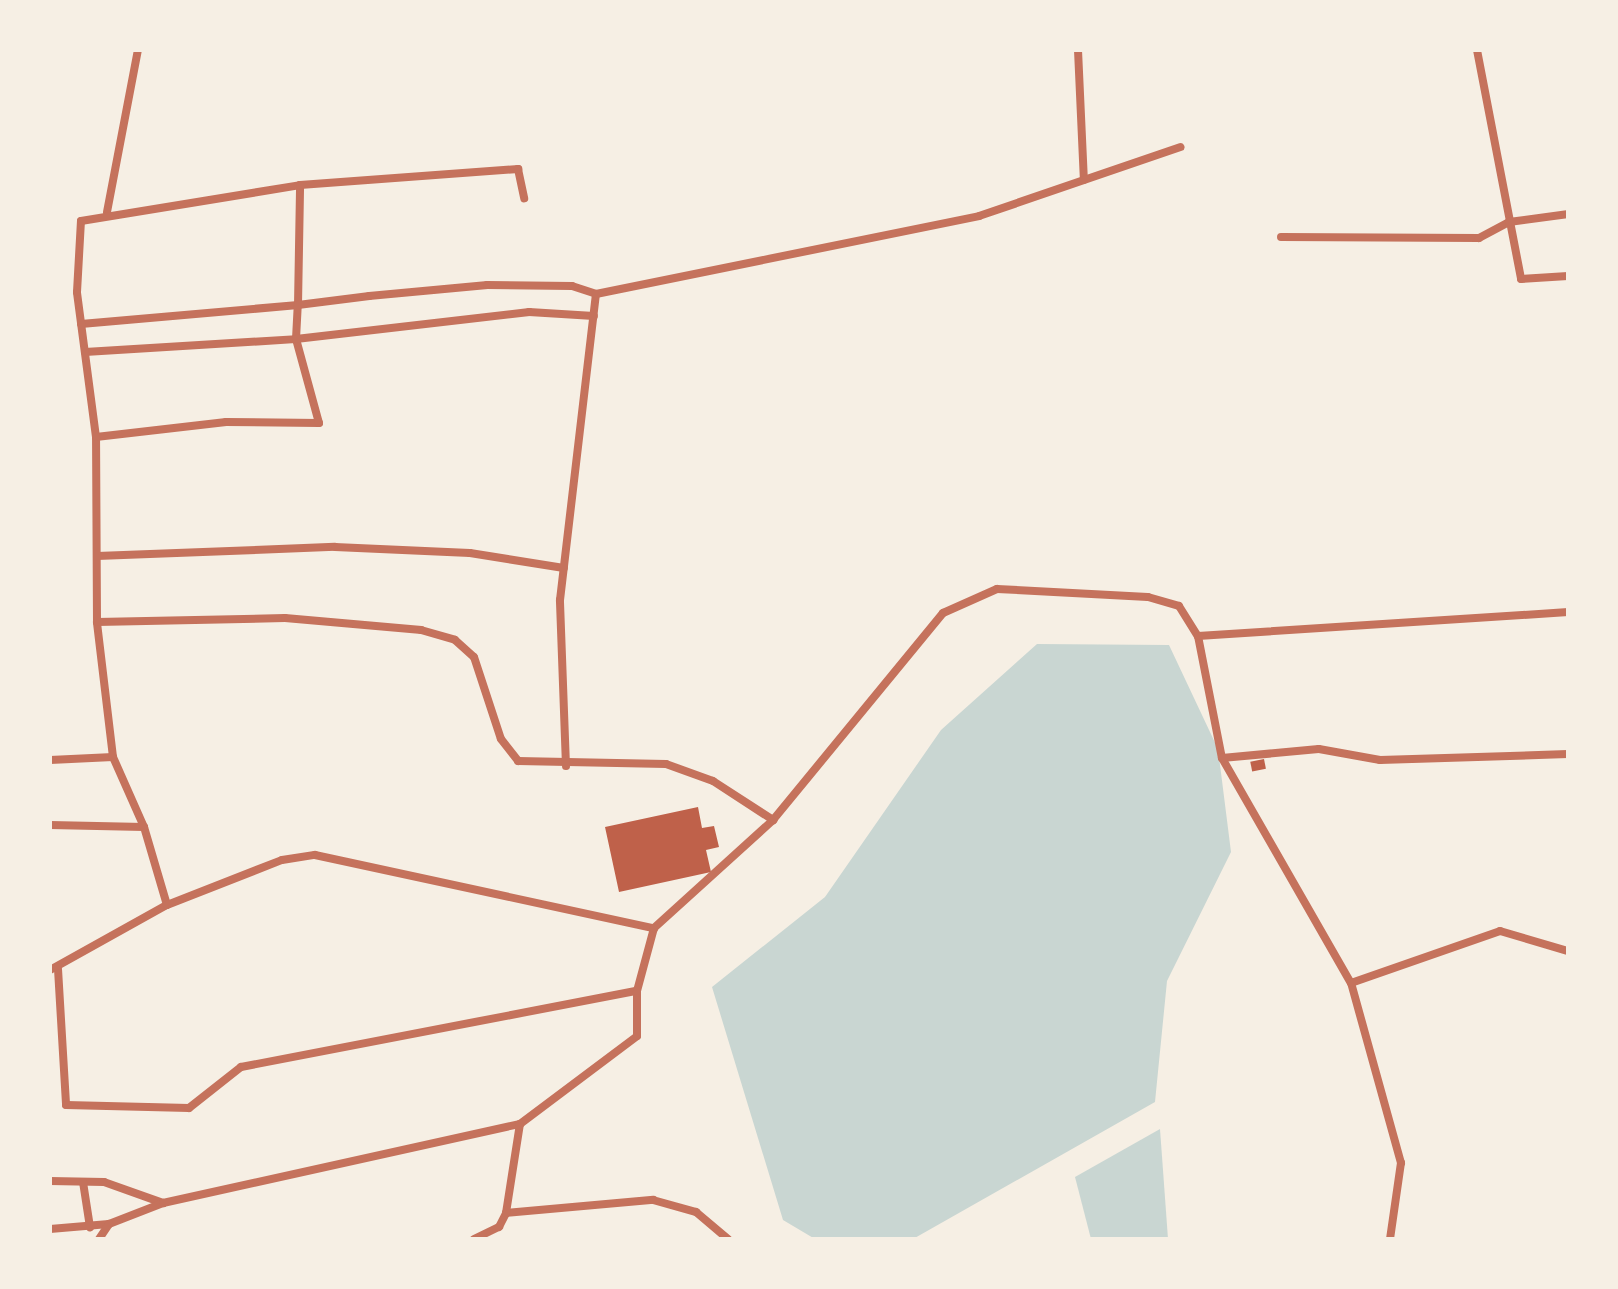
<!DOCTYPE html>
<html>
<head>
<meta charset="utf-8">
<style>
	body { margin:0 }
	#map { position:relative; width:1618px; height:1289px; overflow:hidden; background:#f6efe4; font-family:"Fira Sans Condensed",sans-serif }
	div>[style] { position:absolute }
	[style*='--x'] { left:calc(var(--x)*1px); top:calc(var(--y)*1px); width:calc(var(--w)*1px); rotate:calc(var(--a)*1deg) }
	.water>* { inset:0; background:#c9d6d2 }
	.building>* { inset:0; background:#bf614a; transform-origin:0 0 }
	.minor>* { height:8px; margin:-4px; padding:0 4px; transform-origin:4px; border-radius:4px; background:#c5725c }
	span { translate:-50% -50%; white-space:nowrap; text-align:center; line-height:1.15; -webkit-text-stroke:6px #f6efe4; paint-order:stroke }
	.frame { position:absolute; inset:0; border:52px solid #f6efe4; pointer-events:none }
</style>
</head>
<body>
<div id="map">
	<div class="water">
		<i style="clip-path:polygon(1037px 644px,1169px 645px,1218px 749px,1231px 852px,1167px 981px,1155px 1102px,913px 1239px,815px 1239px,783px 1220px,712px 987px,825px 897px,941px 730px)"></i>
		<i style="clip-path:polygon(1160px 1129px,1168px 1239px,1091px 1239px,1075px 1177px)"></i>
	</div>
	<div class="building">
		<i style="left:1264px;top:759px;width:10px;height:14px;rotate:79deg"></i>
		<i style="clip-path:polygon(698px 807px,702px 828px,714px 826px,719px 847px,706px 850px,711px 872px,619px 892px,605px 827px)"></i>
	</div>
	<div class="minor">
		<i style="--x:1078;--y:50;--w:130;--a:87.4"></i>
		<i style="--x:1477;--y:50;--w:233;--a:79.1"></i>
		<i style="--x:1521;--y:279;--w:47;--a:-3.7"></i>
		<i style="--x:107;--y:212;--w:165;--a:-79.2"></i>
		<i style="--x:1281;--y:237;--w:198;--a:0.3"></i>
		<i style="--x:1479;--y:238;--w:34;--a:-28"></i>
		<i style="--x:1509;--y:222;--w:60;--a:-7.7"></i>
		<i style="--x:81;--y:324;--w:218;--a:-5"></i>
		<i style="--x:298;--y:305;--w:120;--a:-89"></i>
		<i style="--x:85;--y:352;--w:211;--a:-3.5"></i>
		<i style="--x:296;--y:339;--w:34;--a:-87"></i>
		<i style="--x:298;--y:305;--w:72;--a:-7.2"></i>
		<i style="--x:369;--y:296;--w:119;--a:-5.3"></i>
		<i style="--x:487;--y:285;--w:85;--a:0.7"></i>
		<i style="--x:572;--y:286;--w:25;--a:18"></i>
		<i style="--x:96;--y:437;--w:131;--a:-6.6"></i>
		<i style="--x:226;--y:422;--w:93;--a:0.6"></i>
		<i style="--x:319;--y:423;--w:87;--a:-105.3"></i>
		<i style="--x:296;--y:339;--w:235;--a:-6.6"></i>
		<i style="--x:529;--y:312;--w:65;--a:3.5"></i>
		<i style="--x:97;--y:556;--w:238;--a:-2.2"></i>
		<i style="--x:335;--y:547;--w:135;--a:2.5"></i>
		<i style="--x:470;--y:553;--w:95;--a:9.1"></i>
		<i style="--x:97;--y:622;--w:188;--a:-1.2"></i>
		<i style="--x:285;--y:618;--w:137;--a:5"></i>
		<i style="--x:421;--y:630;--w:35;--a:16"></i>
		<i style="--x:455;--y:640;--w:25;--a:42"></i>
		<i style="--x:474;--y:657;--w:86;--a:71.8"></i>
		<i style="--x:501;--y:739;--w:28;--a:52"></i>
		<i style="--x:518;--y:761;--w:148;--a:1.2"></i>
		<i style="--x:666;--y:764;--w:50;--a:19.9"></i>
		<i style="--x:713;--y:781;--w:72;--a:33"></i>
		<i style="--x:1198;--y:636;--w:124;--a:78.9"></i>
		<i style="--x:1222;--y:758;--w:259;--a:60.2"></i>
		<i style="--x:1222;--y:758;--w:97;--a:-5.3"></i>
		<i style="--x:1319;--y:749;--w:62;--a:10.2"></i>
		<i style="--x:1380;--y:760;--w:188;--a:-1.8"></i>
		<i style="--x:50;--y:760;--w:63;--a:-2.7"></i>
		<i style="--x:566;--y:766;--w:166;--a:-92.1"></i>
		<i style="--x:560;--y:600;--w:308;--a:-83.3"></i>
		<i style="--x:596;--y:294;--w:391;--a:-11.5"></i>
		<i style="--x:979;--y:216;--w:213;--a:-18.9"></i>
		<i style="--x:50;--y:825;--w:94;--a:1.2"></i>
		<i style="--x:167;--y:905;--w:81;--a:-106.4"></i>
		<i style="--x:144;--y:827;--w:77;--a:-113.9"></i>
		<i style="--x:113;--y:757;--w:136;--a:-96.8"></i>
		<i style="--x:97;--y:622;--w:185;--a:-90.3"></i>
		<i style="--x:96;--y:437;--w:146;--a:-97.5"></i>
		<i style="--x:77;--y:292;--w:71;--a:-86.8"></i>
		<i style="--x:81;--y:221;--w:222;--a:-9.3"></i>
		<i style="--x:300;--y:185;--w:219;--a:-4.2"></i>
		<i style="--x:518;--y:169;--w:30;--a:78"></i>
		<i style="--x:58;--y:969;--w:136;--a:86.6"></i>
		<i style="--x:66;--y:1105;--w:123;--a:1.4"></i>
		<i style="--x:189;--y:1108;--w:66;--a:-38.3"></i>
		<i style="--x:241;--y:1067;--w:403;--a:-10.9"></i>
		<i style="--x:50;--y:970;--w:134;--a:-29.1"></i>
		<i style="--x:167;--y:905;--w:123;--a:-21.4"></i>
		<i style="--x:282;--y:860;--w:33;--a:-9"></i>
		<i style="--x:315;--y:855;--w:347;--a:12.2"></i>
		<i style="--x:50;--y:1181;--w:54;--a:1.1"></i>
		<i style="--x:104;--y:1182;--w:63;--a:19.6"></i>
		<i style="--x:83;--y:1182;--w:46;--a:81.2"></i>
		<i style="--x:506;--y:1213;--w:148;--a:-5.1"></i>
		<i style="--x:653;--y:1200;--w:45;--a:15.6"></i>
		<i style="--x:696;--y:1212;--w:42;--a:40.2"></i>
		<i style="--x:50;--y:1229;--w:59;--a:-4.8"></i>
		<i style="--x:109;--y:1224;--w:58;--a:-21.3"></i>
		<i style="--x:163;--y:1203;--w:366;--a:-12.5"></i>
		<i style="--x:520;--y:1124;--w:146;--a:-36.9"></i>
		<i style="--x:637;--y:1036;--w:45;--a:-90"></i>
		<i style="--x:637;--y:991;--w:65;--a:-74.9"></i>
		<i style="--x:654;--y:928;--w:161;--a:-42.2"></i>
		<i style="--x:773;--y:820;--w:268;--a:-50.6"></i>
		<i style="--x:943;--y:613;--w:59;--a:-24"></i>
		<i style="--x:997;--y:589;--w:151;--a:3"></i>
		<i style="--x:1148;--y:597;--w:32;--a:16"></i>
		<i style="--x:1179;--y:606;--w:36;--a:58"></i>
		<i style="--x:1198;--y:636;--w:371;--a:-3.7"></i>
		<i style="--x:99;--y:1239;--w:18;--a:-56"></i>
		<i style="--x:474;--y:1239;--w:28;--a:-26"></i>
		<i style="--x:499;--y:1227;--w:16;--a:-63"></i>
		<i style="--x:506;--y:1213;--w:90;--a:-81.1"></i>
		<i style="--x:1390;--y:1239;--w:77;--a:-81.8"></i>
		<i style="--x:1401;--y:1163;--w:187;--a:-105.5"></i>
		<i style="--x:1351;--y:983;--w:158;--a:-19.2"></i>
		<i style="--x:1500;--y:931;--w:71;--a:16.4"></i>
	</div>
	<div class="frame"></div>
</div>
</body>
</html>
